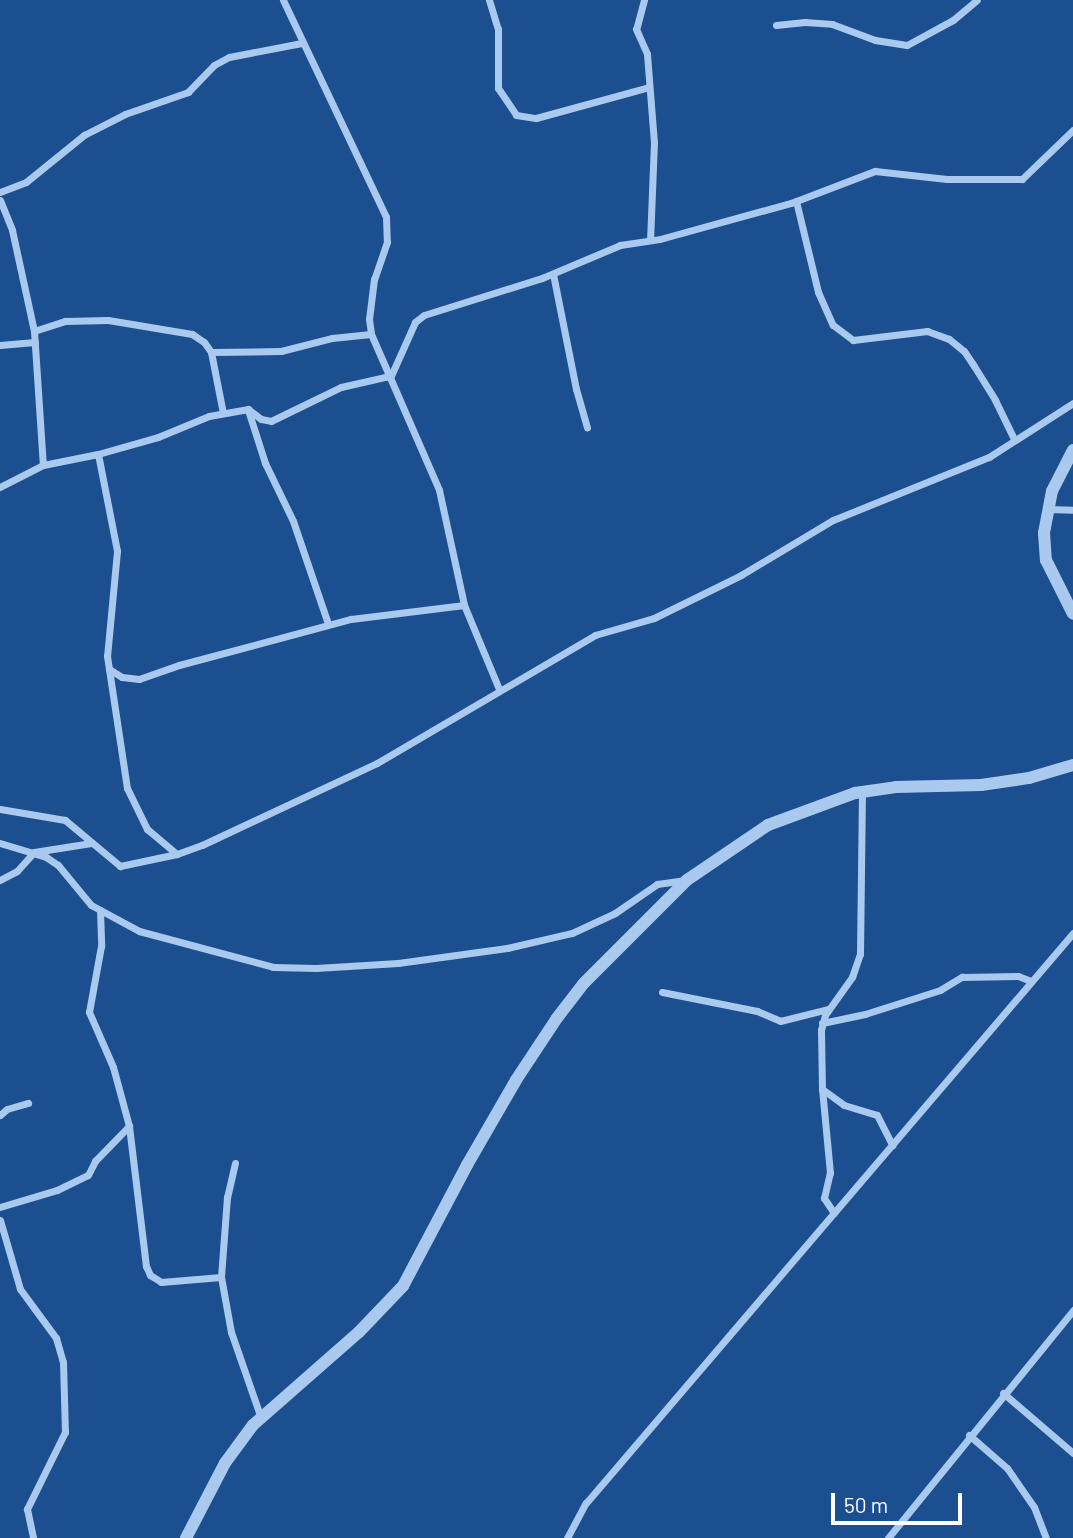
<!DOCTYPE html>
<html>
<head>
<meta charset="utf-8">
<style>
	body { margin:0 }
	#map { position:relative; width:1073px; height:1538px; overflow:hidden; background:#1b4f8f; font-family:Barlow,sans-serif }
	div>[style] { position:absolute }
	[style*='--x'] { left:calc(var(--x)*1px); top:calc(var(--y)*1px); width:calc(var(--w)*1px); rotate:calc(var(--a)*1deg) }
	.minor>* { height:7px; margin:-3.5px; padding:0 3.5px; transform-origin:3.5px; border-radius:3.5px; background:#a9c9ee }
	.tertiary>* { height:12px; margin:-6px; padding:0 6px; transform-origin:6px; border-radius:6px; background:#a9c9ee }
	span { translate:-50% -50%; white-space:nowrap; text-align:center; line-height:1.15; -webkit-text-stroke:6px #1b4f8f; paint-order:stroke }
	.scale { position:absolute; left:831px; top:1493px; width:131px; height:32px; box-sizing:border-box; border:4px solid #fff; border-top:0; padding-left:9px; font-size:21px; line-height:24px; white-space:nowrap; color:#fff; -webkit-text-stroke:5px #1b4f8f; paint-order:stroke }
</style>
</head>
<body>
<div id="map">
	<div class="minor">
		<i style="--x:283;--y:0;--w:240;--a:64.6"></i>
		<i style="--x:386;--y:217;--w:25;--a:88"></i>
		<i style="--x:387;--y:242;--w:39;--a:109"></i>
		<i style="--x:374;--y:279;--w:40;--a:97.1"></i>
		<i style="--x:369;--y:319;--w:15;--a:82"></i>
		<i style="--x:371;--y:334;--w:170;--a:66.4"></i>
		<i style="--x:439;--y:490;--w:118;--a:77.7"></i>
		<i style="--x:464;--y:605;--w:91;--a:67.4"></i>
		<i style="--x:489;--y:0;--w:30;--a:73"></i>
		<i style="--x:498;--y:29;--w:59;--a:90"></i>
		<i style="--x:498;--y:88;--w:32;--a:56"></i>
		<i style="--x:516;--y:115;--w:20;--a:9"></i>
		<i style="--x:536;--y:118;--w:117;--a:-15.3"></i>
		<i style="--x:644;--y:0;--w:30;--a:105"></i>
		<i style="--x:636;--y:29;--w:27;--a:66"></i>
		<i style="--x:647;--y:54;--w:88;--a:85.5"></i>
		<i style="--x:654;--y:142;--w:98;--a:92.3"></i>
		<i style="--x:776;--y:25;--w:29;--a:-6"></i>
		<i style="--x:805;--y:22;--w:27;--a:4"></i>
		<i style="--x:832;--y:24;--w:46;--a:20.4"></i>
		<i style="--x:875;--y:40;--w:32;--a:9"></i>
		<i style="--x:907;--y:45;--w:52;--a:-28.5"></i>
		<i style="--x:953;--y:20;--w:31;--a:-40"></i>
		<i style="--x:0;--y:192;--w:28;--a:-21"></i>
		<i style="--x:26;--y:182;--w:75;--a:-39"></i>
		<i style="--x:84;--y:135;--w:46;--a:-27.1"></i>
		<i style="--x:125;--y:114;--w:67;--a:-19.2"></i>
		<i style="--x:188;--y:92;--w:37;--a:-46"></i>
		<i style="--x:214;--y:65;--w:17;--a:-28"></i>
		<i style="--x:229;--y:57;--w:74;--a:-10.9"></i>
		<i style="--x:0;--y:200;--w:32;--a:68"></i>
		<i style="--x:12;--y:230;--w:103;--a:77.7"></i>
		<i style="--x:34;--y:331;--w:134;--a:86.2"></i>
		<i style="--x:796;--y:201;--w:94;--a:76.4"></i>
		<i style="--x:818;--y:292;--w:36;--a:66"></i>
		<i style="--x:833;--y:325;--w:25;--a:37"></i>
		<i style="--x:853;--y:340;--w:75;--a:-6.9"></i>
		<i style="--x:927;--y:331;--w:23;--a:20"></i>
		<i style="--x:949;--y:339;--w:19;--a:39"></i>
		<i style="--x:964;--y:351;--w:18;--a:56"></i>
		<i style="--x:974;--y:366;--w:40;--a:58"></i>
		<i style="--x:995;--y:400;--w:43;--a:64"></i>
		<i style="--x:553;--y:274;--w:117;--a:78.7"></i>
		<i style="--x:576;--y:389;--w:40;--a:74"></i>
		<i style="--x:34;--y:331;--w:33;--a:-18"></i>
		<i style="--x:65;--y:321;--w:43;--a:-1.3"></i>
		<i style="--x:108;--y:320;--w:85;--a:9.5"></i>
		<i style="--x:192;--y:334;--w:14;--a:34"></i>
		<i style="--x:204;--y:342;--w:12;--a:55"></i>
		<i style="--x:211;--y:352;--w:62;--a:78.9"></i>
		<i style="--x:0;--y:345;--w:35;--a:-5"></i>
		<i style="--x:211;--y:352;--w:70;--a:-0.8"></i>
		<i style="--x:281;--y:351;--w:53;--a:-14.3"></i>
		<i style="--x:332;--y:338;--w:39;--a:-6"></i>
		<i style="--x:390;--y:378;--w:61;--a:-65.9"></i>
		<i style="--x:415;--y:322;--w:11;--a:-38"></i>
		<i style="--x:424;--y:315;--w:124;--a:-17.4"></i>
		<i style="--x:542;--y:278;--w:85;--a:-22.9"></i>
		<i style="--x:620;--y:245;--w:40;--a:-8.5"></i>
		<i style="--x:660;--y:239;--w:136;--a:-15.4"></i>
		<i style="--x:791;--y:203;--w:90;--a:-20.9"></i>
		<i style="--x:875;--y:171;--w:72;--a:6.3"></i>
		<i style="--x:947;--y:179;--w:75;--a:0"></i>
		<i style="--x:1022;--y:179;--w:71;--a:-43.9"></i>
		<i style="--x:248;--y:410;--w:56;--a:72.2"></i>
		<i style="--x:265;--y:463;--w:64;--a:64.2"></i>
		<i style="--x:293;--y:521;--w:109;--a:71.2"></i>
		<i style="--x:98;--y:454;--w:99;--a:78.9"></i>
		<i style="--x:117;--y:551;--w:105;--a:95.4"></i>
		<i style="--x:107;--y:656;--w:134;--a:81.4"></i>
		<i style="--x:127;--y:788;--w:46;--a:64"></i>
		<i style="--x:147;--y:829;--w:39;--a:40"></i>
		<i style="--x:0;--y:487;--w:48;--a:-27.1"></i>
		<i style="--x:43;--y:465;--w:56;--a:-11.3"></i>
		<i style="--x:98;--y:454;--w:62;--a:-15.8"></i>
		<i style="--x:158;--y:437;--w:55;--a:-22.4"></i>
		<i style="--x:209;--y:416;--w:40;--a:-10"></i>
		<i style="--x:248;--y:409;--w:16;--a:38"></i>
		<i style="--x:261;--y:419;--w:10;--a:11"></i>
		<i style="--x:271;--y:421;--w:78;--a:-25.9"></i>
		<i style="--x:341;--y:387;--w:49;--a:-12.9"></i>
		<i style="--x:1048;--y:509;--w:25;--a:2"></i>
		<i style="--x:109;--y:669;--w:15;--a:32"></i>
		<i style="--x:122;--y:677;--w:17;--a:7"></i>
		<i style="--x:139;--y:679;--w:42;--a:-19.3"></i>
		<i style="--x:179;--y:665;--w:178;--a:-15"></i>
		<i style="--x:351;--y:619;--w:114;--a:-7.1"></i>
		<i style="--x:0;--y:809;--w:66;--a:9.6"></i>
		<i style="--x:65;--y:820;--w:72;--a:39.9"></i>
		<i style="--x:120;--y:866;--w:58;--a:-11.9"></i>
		<i style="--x:177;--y:854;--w:27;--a:-20"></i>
		<i style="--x:202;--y:845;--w:193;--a:-25.1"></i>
		<i style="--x:377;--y:763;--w:253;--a:-30.4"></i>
		<i style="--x:595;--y:635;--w:61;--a:-16.1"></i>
		<i style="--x:654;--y:618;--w:97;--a:-26.3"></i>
		<i style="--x:741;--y:575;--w:107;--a:-30.9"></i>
		<i style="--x:833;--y:520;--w:168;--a:-22"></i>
		<i style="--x:989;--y:457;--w:100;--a:-32.7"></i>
		<i style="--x:0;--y:843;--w:48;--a:16.9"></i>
		<i style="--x:46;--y:857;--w:14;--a:34"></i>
		<i style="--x:58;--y:865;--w:52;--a:50.5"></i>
		<i style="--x:91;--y:905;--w:55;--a:28.4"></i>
		<i style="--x:139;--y:931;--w:139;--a:15"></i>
		<i style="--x:273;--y:967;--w:43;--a:1.3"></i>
		<i style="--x:316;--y:968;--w:82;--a:-3.5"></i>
		<i style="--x:398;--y:963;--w:110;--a:-7.8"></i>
		<i style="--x:507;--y:948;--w:67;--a:-13"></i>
		<i style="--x:572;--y:933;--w:47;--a:-24.9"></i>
		<i style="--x:615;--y:913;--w:51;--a:-34.6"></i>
		<i style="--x:657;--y:884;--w:29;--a:-8"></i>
		<i style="--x:0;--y:880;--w:19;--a:-28"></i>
		<i style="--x:17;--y:871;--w:25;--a:-48"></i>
		<i style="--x:34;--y:852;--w:58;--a:-9"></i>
		<i style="--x:100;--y:910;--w:36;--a:88"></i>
		<i style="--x:101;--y:946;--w:67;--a:100.3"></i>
		<i style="--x:89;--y:1012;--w:60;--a:66.4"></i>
		<i style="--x:113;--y:1067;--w:61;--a:74.8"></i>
		<i style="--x:129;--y:1126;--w:141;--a:83.1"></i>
		<i style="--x:146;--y:1266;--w:10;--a:66"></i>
		<i style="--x:150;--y:1275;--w:13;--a:32"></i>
		<i style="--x:161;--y:1282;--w:60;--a:-4.8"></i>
		<i style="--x:662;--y:992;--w:97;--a:11.3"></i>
		<i style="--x:757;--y:1011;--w:25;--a:23"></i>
		<i style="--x:780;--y:1021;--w:49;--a:-14"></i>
		<i style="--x:822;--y:1023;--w:44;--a:-11.8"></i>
		<i style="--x:865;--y:1014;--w:79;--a:-17.7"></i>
		<i style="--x:940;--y:990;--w:26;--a:-31"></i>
		<i style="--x:962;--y:977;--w:56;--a:-1"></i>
		<i style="--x:1018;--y:976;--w:14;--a:21"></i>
		<i style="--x:822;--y:1089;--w:27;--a:36"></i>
		<i style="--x:844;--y:1105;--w:34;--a:17"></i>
		<i style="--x:877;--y:1115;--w:34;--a:63"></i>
		<i style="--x:0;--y:1115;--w:9;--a:-41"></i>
		<i style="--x:7;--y:1109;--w:22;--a:-16"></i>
		<i style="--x:235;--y:1163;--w:35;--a:103"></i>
		<i style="--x:227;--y:1197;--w:80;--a:94.3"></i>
		<i style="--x:221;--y:1277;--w:56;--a:79.7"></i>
		<i style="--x:231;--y:1332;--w:91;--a:70.8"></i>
		<i style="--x:0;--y:1207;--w:59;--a:-16.6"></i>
		<i style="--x:57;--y:1190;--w:34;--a:-26"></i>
		<i style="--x:88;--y:1175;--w:16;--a:-63"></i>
		<i style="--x:95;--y:1161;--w:49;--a:-45.8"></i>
		<i style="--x:834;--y:1213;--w:18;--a:-124"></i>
		<i style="--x:824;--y:1198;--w:26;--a:-77"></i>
		<i style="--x:830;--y:1173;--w:84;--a:-95.4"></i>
		<i style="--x:822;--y:1089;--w:59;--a:-91"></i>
		<i style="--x:821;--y:1030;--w:16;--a:-75"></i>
		<i style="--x:825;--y:1015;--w:47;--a:-54.6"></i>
		<i style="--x:852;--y:977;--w:24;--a:-71"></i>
		<i style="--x:860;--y:954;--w:162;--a:-89.3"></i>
		<i style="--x:0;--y:1220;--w:72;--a:73.8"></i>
		<i style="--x:20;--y:1289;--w:61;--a:53.7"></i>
		<i style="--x:56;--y:1338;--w:25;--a:74"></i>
		<i style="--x:63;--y:1362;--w:70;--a:88.4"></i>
		<i style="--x:65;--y:1432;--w:86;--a:116.3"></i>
		<i style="--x:27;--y:1509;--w:30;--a:78"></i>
		<i style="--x:1003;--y:1393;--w:92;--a:40.6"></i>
		<i style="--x:969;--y:1435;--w:50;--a:41"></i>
		<i style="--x:1007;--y:1468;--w:47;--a:55.3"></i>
		<i style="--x:1034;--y:1507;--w:33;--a:69"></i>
		<i style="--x:567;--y:1538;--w:40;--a:-62"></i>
		<i style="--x:586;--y:1503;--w:750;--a:-49.49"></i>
		<i style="--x:888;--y:1538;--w:294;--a:-50.9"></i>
	</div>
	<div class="tertiary">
		<i style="--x:1073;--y:450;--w:46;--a:117.1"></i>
		<i style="--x:1052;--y:491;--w:43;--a:100.8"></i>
		<i style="--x:1044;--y:533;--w:27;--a:86"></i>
		<i style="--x:1046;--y:560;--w:60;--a:63.4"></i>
		<i style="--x:186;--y:1538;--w:85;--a:-62.5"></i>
		<i style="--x:225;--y:1463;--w:47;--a:-53.6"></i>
		<i style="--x:253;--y:1425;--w:141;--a:-41.3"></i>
		<i style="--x:359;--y:1332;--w:64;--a:-46.3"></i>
		<i style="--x:403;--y:1286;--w:137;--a:-62.1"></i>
		<i style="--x:467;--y:1165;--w:98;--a:-60"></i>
		<i style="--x:516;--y:1080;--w:74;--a:-56.5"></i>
		<i style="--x:557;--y:1018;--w:44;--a:-52.4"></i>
		<i style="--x:584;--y:983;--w:146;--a:-45"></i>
		<i style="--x:687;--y:880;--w:98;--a:-34.2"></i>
		<i style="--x:768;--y:825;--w:93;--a:-20.2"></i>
		<i style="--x:855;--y:793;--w:41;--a:-8.3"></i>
		<i style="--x:896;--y:787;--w:85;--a:-1.3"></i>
		<i style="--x:981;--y:785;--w:49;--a:-8.3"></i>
		<i style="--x:1029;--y:778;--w:46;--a:-16.5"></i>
	</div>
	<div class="scale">50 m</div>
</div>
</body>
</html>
